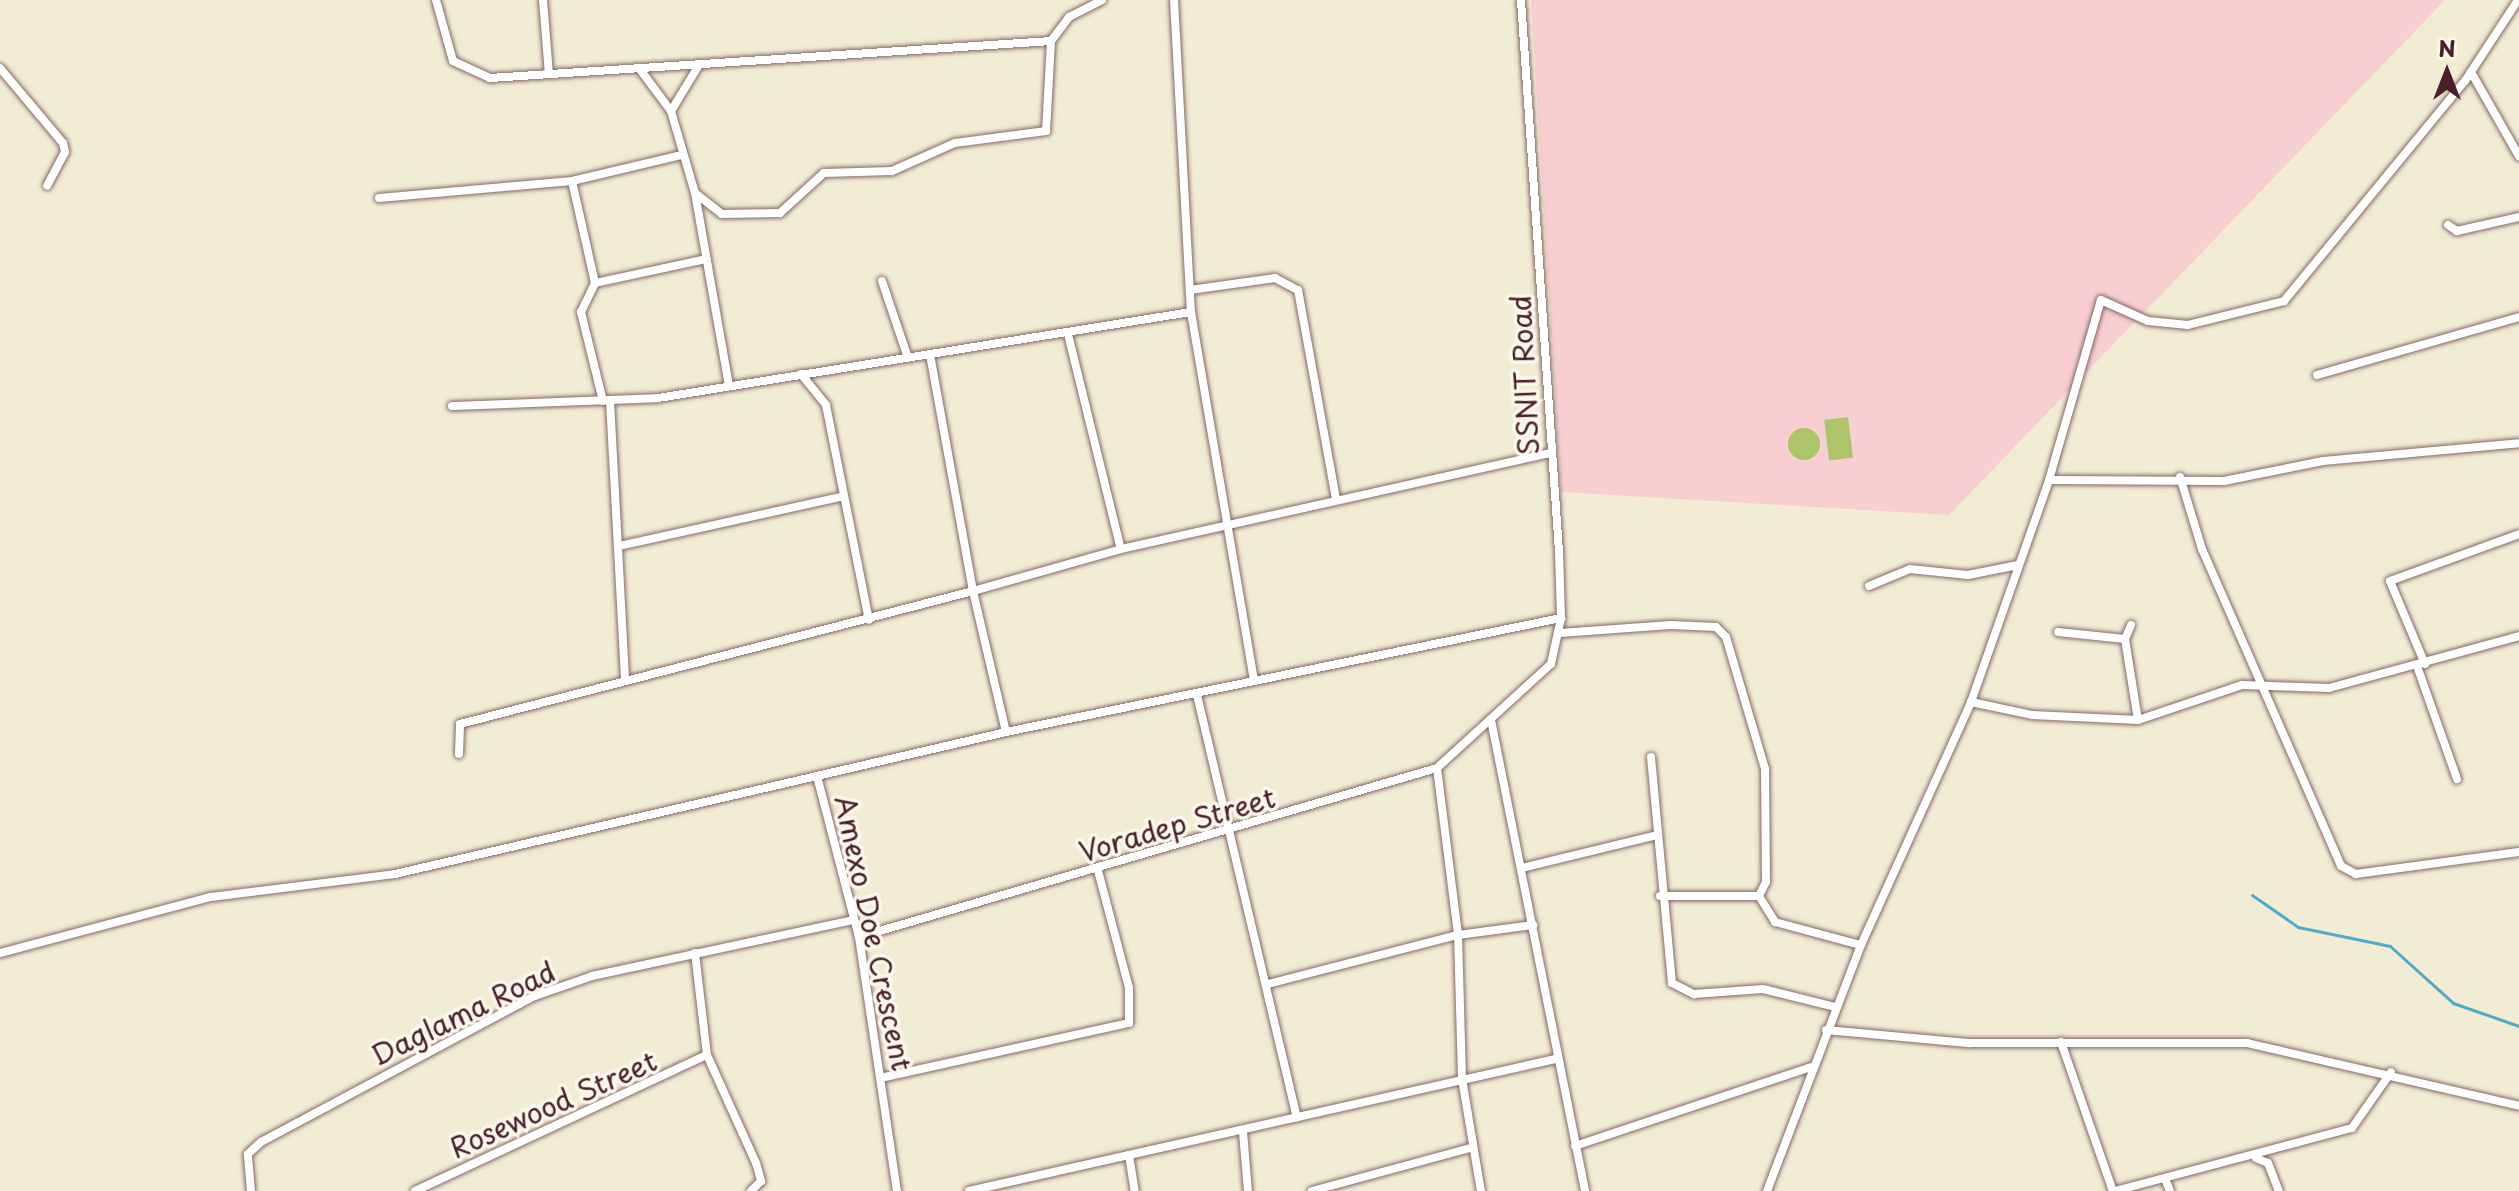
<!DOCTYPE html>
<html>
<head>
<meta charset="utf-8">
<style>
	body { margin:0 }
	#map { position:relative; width:2519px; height:1191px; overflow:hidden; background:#f2ecd5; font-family:"Playpen Sans",sans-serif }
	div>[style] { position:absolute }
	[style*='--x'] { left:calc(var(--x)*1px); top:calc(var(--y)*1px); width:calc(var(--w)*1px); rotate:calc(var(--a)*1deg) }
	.built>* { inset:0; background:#f7cfd0 }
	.green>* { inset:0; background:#adc46a; transform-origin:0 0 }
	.round { border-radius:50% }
	.stream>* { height:3px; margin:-1.5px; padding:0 1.5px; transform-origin:1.5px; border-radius:1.5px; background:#4eabcc }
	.roads { filter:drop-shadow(0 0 2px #856766) drop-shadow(0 0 2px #856766) }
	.street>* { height:8px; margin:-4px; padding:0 4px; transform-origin:4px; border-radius:4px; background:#fff }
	span { translate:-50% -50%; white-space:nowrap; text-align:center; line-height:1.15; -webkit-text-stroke:7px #fbf7ec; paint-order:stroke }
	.street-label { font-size:28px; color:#4a1f2b }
	.north { position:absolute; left:2407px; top:32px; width:80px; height:80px; -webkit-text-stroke:6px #fbf7ec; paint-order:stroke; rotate:0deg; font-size:22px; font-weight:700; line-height:32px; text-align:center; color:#4a1f2b }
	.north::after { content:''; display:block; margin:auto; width:28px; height:36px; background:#4a1f2b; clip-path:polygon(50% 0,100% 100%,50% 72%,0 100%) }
</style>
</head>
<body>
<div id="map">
	<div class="built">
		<i style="clip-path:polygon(1531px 0,2445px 0,1949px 515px,1561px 492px)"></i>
	</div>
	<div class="green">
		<i style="left:1848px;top:417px;width:41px;height:24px;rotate:83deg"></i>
		<i class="round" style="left:1788px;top:428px;width:32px;height:32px"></i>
	</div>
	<div class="stream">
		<i style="--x:2252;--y:895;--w:56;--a:34.8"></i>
		<i style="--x:2298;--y:927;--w:94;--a:11.7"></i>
		<i style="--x:2390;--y:946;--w:85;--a:42.1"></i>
		<i style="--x:2453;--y:1003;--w:70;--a:19.2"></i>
	</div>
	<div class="roads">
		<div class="street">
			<i style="--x:436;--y:0;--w:63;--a:74.4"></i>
			<i style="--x:453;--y:61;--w:41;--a:24.7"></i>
			<i style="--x:490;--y:78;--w:562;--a:-3.77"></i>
			<i style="--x:543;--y:0;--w:74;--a:85.4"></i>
			<i style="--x:1174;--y:0;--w:312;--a:86.9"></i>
			<i style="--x:1191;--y:312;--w:373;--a:80.3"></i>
			<i style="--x:699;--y:65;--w:54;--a:121.3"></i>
			<i style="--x:671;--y:111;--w:85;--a:73.7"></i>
			<i style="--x:695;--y:193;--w:195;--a:80"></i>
			<i style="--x:0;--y:68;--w:98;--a:50"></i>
			<i style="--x:63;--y:143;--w:9;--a:77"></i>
			<i style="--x:65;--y:152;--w:38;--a:118"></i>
			<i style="--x:639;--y:68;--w:54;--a:53.3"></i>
			<i style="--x:2471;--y:72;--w:97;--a:60.3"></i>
			<i style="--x:572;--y:181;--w:105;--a:77.3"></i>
			<i style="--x:695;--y:193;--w:34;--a:38"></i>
			<i style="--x:722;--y:214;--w:58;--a:-1"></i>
			<i style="--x:780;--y:213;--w:59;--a:-42.3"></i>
			<i style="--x:824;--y:173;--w:68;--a:-1.7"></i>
			<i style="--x:892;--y:171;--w:69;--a:-24"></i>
			<i style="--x:955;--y:143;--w:92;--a:-7.5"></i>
			<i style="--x:1046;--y:131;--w:90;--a:-86.8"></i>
			<i style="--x:1051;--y:41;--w:30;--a:-53"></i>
			<i style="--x:1069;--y:17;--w:37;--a:-27"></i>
			<i style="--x:379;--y:198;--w:194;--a:-5"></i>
			<i style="--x:572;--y:181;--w:112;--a:-13.4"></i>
			<i style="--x:2448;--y:225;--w:11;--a:34"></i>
			<i style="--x:2457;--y:231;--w:64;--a:-12.7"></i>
			<i style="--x:882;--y:281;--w:81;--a:71.3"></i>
			<i style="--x:1190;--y:290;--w:86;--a:-8"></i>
			<i style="--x:1275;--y:278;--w:26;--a:28"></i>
			<i style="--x:1298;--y:290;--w:213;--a:79.7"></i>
			<i style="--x:1068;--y:334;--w:221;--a:76.2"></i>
			<i style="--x:801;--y:374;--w:40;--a:51"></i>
			<i style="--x:826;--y:405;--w:219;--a:78.7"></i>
			<i style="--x:2317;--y:375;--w:210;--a:-16"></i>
			<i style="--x:603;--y:401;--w:92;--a:-103.9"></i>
			<i style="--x:581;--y:312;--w:32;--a:-64"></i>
			<i style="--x:595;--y:283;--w:114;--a:-12.2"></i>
			<i style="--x:610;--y:401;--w:278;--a:86.9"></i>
			<i style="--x:452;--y:406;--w:206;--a:-2.2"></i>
			<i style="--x:658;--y:398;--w:540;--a:-9.17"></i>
			<i style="--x:2180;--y:477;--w:75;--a:73"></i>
			<i style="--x:2202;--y:549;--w:346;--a:66.3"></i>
			<i style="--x:2341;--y:866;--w:17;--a:28"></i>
			<i style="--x:2356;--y:874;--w:164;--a:-7.7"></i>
			<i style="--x:2049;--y:480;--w:175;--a:0.3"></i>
			<i style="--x:2224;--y:481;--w:101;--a:-11.4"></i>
			<i style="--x:2323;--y:461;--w:197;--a:-5.2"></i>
			<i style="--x:619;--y:546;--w:230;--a:-12.5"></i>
			<i style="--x:1869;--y:586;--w:44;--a:-22.5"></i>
			<i style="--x:1910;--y:569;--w:58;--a:5.9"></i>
			<i style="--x:1968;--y:575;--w:51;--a:-11.3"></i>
			<i style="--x:2131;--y:625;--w:15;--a:113"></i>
			<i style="--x:2125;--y:639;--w:82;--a:80.9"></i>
			<i style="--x:2058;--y:632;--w:67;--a:6"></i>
			<i style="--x:1560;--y:633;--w:111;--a:-4.1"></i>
			<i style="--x:1671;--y:625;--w:45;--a:2.5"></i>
			<i style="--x:1716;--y:627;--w:14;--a:45"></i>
			<i style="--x:1726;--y:637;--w:138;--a:73.5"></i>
			<i style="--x:1765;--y:769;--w:113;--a:89.5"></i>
			<i style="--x:1766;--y:882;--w:16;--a:117"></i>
			<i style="--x:2425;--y:664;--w:90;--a:-112.9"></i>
			<i style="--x:2390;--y:581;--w:137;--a:-20"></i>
			<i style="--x:2417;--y:666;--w:120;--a:70.5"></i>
			<i style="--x:1197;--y:695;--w:434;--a:76.7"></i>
			<i style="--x:1971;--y:702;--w:62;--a:12"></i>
			<i style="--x:2032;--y:715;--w:106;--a:2.7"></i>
			<i style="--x:2138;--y:720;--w:110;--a:-18.6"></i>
			<i style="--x:2242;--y:685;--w:87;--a:2"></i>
			<i style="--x:2329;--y:688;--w:197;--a:-15.3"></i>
			<i style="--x:1491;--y:720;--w:480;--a:78.7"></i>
			<i style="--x:1006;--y:732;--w:145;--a:-103.2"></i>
			<i style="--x:973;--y:591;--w:154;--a:-15.8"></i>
			<i style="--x:1121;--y:549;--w:441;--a:-12.6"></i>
			<i style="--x:459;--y:754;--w:30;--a:-88"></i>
			<i style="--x:460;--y:724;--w:530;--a:-14.53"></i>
			<i style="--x:973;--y:591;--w:240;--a:-100.3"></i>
			<i style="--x:1651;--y:757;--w:227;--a:84.7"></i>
			<i style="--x:1672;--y:983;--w:25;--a:27"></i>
			<i style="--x:1694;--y:994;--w:69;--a:-4.1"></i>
			<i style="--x:1763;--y:989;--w:75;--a:13.9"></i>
			<i style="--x:1437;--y:768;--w:168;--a:82.8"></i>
			<i style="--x:1458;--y:935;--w:144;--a:88.4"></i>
			<i style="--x:1462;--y:1079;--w:114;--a:80.4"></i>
			<i style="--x:818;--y:780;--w:162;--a:75.4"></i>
			<i style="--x:859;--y:937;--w:257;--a:81.5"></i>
			<i style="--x:1522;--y:868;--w:139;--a:-13.7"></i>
			<i style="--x:1660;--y:896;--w:99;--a:0"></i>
			<i style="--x:1759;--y:896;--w:31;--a:58"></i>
			<i style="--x:1775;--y:922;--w:89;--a:15"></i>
			<i style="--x:859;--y:937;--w:602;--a:-16.3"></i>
			<i style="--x:1437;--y:768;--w:154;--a:-42.4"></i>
			<i style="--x:1551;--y:664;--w:47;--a:-77.7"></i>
			<i style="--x:1561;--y:618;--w:66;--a:-91.7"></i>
			<i style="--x:1559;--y:552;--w:553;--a:-93.94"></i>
			<i style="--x:0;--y:953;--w:218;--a:-14.9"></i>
			<i style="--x:211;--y:897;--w:185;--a:-7.1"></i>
			<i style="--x:395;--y:874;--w:627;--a:-13.08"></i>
			<i style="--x:1006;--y:732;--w:567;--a:-11.61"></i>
			<i style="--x:695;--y:953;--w:103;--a:83.3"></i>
			<i style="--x:707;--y:1055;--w:119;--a:65.6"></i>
			<i style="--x:756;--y:1163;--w:19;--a:74"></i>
			<i style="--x:761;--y:1181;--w:14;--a:135"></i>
			<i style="--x:1268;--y:984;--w:196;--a:-14.5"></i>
			<i style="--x:1458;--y:935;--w:76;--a:-7.6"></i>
			<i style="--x:1826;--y:1030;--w:145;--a:5.2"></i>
			<i style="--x:1970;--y:1043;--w:277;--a:0"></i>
			<i style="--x:2247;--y:1043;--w:279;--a:13"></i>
			<i style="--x:2061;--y:1042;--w:158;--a:70.8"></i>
			<i style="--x:885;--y:1077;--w:250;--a:-12.5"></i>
			<i style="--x:1129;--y:1023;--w:35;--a:-90"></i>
			<i style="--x:1129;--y:988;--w:121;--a:-104.8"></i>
			<i style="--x:1243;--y:1132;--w:59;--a:85.2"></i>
			<i style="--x:1575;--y:1146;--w:249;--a:-18.5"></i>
			<i style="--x:1129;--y:1155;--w:36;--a:81"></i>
			<i style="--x:2256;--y:1158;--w:13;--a:23"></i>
			<i style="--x:2268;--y:1163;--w:30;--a:69"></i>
			<i style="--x:2165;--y:1179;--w:13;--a:67"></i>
			<i style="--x:251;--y:1191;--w:37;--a:-95"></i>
			<i style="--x:248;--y:1154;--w:18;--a:-43"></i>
			<i style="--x:261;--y:1142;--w:310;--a:-28.1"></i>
			<i style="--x:535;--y:996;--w:60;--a:-19.3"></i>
			<i style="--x:592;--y:976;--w:268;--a:-12.1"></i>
			<i style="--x:415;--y:1191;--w:322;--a:-25"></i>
			<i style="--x:969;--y:1191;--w:601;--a:-12.69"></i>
			<i style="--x:1312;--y:1191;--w:164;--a:-15.2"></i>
			<i style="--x:1767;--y:1191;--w:263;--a:-69.1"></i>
			<i style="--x:1861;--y:945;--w:267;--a:-65.6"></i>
			<i style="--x:1971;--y:702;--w:235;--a:-70.6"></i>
			<i style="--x:2049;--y:480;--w:187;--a:-73.9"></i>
			<i style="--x:2101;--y:300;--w:51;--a:24.1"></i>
			<i style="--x:2148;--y:321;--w:40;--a:5.7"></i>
			<i style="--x:2188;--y:325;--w:99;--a:-14"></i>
			<i style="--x:2284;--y:301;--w:285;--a:-50.6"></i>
			<i style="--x:2465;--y:81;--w:97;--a:-56.8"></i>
			<i style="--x:2115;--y:1191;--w:245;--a:-14.9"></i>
			<i style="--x:2352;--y:1128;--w:68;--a:-55.1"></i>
		</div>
	</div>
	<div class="street-label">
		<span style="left:1524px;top:375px;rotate:-93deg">SSNIT Road</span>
		<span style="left:1177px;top:824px;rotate:-16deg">Voradep Street</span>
		<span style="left:874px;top:933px;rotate:78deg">Amexo Doe Crescent</span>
		<span style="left:463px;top:1013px;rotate:-26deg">Daglama Road</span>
		<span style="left:553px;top:1104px;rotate:-24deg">Rosewood Street</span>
	</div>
	<div class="north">N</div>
</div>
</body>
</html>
